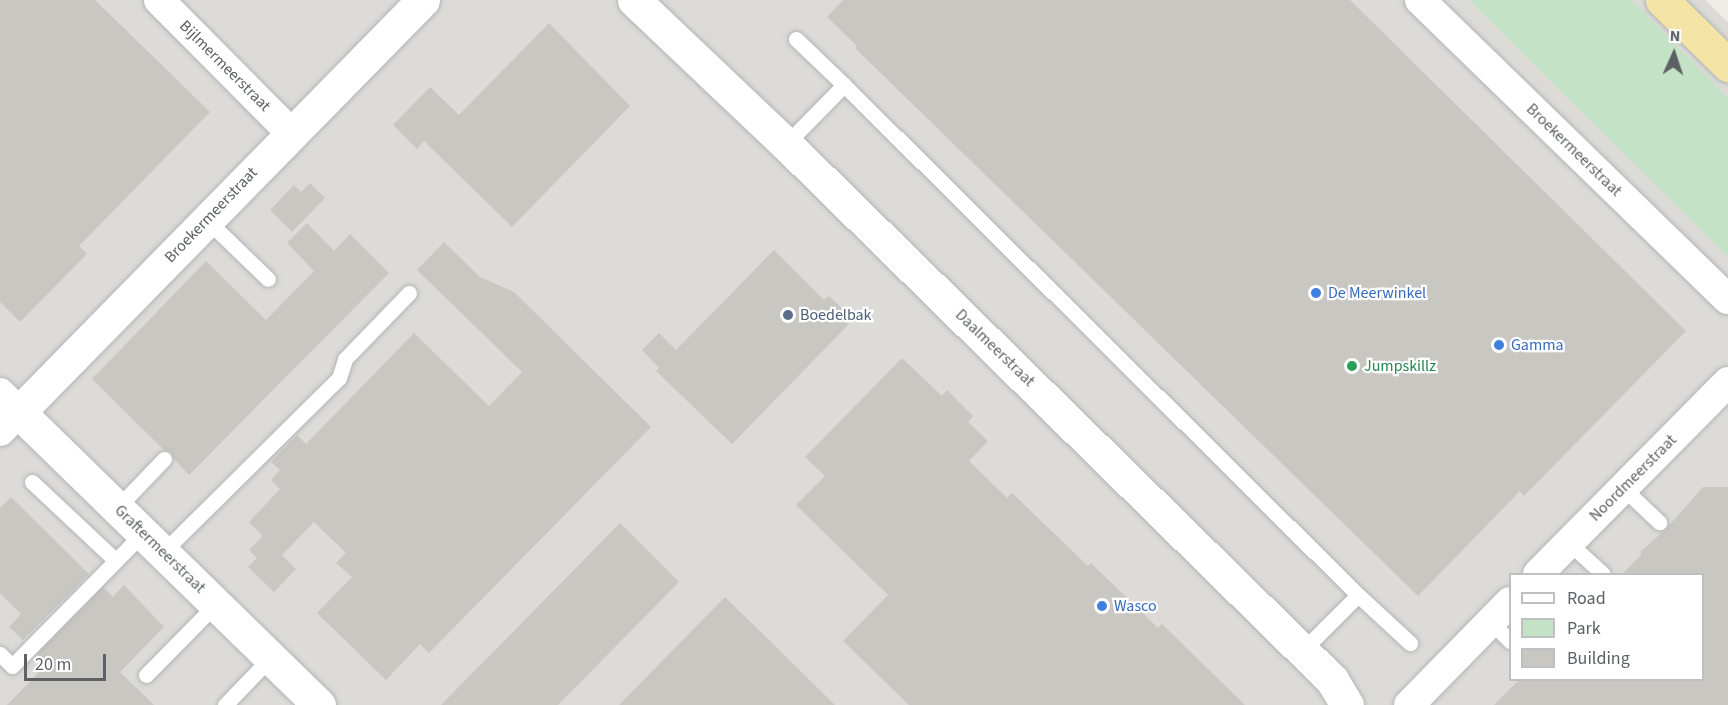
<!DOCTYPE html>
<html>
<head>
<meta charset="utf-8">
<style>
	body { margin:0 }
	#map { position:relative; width:1728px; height:705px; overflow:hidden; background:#edece5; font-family:"Source Sans 3",sans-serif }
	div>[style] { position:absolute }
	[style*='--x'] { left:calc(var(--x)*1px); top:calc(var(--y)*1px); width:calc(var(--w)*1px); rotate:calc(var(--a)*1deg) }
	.industrial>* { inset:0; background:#dcdbd7 }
	.green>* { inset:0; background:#c4e2c5 }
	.building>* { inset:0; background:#c9c7c2 }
	.roads { filter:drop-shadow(0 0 2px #b2b5b8) drop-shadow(0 0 2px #b2b5b8) }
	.service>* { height:15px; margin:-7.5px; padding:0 7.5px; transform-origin:7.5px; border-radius:7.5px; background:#fff }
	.minor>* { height:30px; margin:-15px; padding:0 15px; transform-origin:15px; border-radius:15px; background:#fff }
	.tertiary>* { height:33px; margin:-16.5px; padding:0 16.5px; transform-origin:16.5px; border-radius:16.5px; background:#fff }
	.trunk>* { height:33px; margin:-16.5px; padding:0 16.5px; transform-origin:16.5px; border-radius:16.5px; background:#f4e4a6 }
	.dots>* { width:16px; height:16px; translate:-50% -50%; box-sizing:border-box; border:3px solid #fff; border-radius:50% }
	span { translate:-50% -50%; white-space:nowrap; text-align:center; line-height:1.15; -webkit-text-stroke:4.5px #fff; paint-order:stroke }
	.street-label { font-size:16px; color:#5d6064 }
	.shop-label { font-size:16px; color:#366cbe }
	.left { translate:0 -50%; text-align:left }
	.service-label { font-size:16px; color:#4e5e75 }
	.leisure-label { font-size:16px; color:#27864d }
	.legend { position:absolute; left:1509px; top:573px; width:195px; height:108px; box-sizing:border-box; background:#fff; border:2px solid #bebfc1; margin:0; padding:8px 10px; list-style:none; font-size:18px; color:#5d6064 }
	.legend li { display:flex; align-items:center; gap:12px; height:30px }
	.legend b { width:30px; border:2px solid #bebfc1 }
	.north { position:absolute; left:1644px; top:24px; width:60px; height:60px; -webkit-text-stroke:4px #fff; paint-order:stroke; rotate:3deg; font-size:16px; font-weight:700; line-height:24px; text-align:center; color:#5d6064 }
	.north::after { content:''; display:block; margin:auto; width:21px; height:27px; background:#5d6064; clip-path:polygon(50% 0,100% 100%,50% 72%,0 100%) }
	.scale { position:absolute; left:24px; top:654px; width:82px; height:27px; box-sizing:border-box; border:3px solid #5d6064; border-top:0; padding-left:8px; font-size:18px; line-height:21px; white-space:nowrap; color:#5d6064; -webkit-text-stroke:4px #fff; paint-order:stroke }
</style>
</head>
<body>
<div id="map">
	<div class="industrial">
		<i style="clip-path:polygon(evenodd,0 0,1705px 0,1728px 22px,1728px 705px,0 705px,0 0,1510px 574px,1702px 574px,1702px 680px,1510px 680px,1510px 574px)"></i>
	</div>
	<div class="green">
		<i style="clip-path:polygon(1469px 0,1631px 0,1728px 98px,1728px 257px)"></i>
	</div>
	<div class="building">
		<i style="clip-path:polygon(0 0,95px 0,210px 112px,79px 246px,87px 254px,20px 322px,0 302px)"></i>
		<i style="clip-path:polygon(843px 0,1350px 0,1686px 331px,1524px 496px,1520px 491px,1418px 596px,855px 48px,857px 46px,827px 17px)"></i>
		<i style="clip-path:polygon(549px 23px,630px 106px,512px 227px,424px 141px,417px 149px,393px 125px,430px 87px,459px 115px)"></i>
		<i style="clip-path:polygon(310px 183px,325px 198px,292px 232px,270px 210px,294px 185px,301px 192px)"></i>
		<i style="clip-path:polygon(307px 223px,334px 251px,350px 234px,389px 273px,189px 475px,174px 459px,171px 452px,164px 450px,92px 379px,206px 261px,266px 320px,314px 271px,287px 243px)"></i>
		<i style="clip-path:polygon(444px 242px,480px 277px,514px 292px,651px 427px,429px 653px,420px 644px,386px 680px,317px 613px,352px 577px,336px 563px,346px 553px,314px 522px,282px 555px,296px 569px,274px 592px,248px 567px,257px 558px,249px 550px,263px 536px,249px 522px,280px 489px,271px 480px,280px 470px,271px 462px,297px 435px,306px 444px,414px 333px,489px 406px,522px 372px,417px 270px)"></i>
		<i style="clip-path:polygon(774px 250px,824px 300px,829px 296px,851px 317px,846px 321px,849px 324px,732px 444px,656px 371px,659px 368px,642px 350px,659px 333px,676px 350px)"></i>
		<i style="clip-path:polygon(902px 358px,942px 396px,947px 390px,973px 416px,968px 422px,988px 441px,969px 461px,1007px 498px,1012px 493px,1088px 566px,1091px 563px,1158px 628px,1162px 624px,1245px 705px,909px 705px,843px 641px,888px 595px,796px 505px,825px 476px,805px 457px)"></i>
		<i style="clip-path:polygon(1703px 487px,1728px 487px,1728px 705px,1494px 705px,1519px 680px,1702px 680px,1702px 574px,1622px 574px,1642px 554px,1640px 552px,1666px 529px)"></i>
		<i style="clip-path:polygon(11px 497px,89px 574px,23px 640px,9px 627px,21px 614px,0 593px,0 508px)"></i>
		<i style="clip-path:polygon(620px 523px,679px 582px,558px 705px,441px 705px)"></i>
		<i style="clip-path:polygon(124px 585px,164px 627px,120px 672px,154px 705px,7px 705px,47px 664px,37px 654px,103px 587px,113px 597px)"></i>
		<i style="clip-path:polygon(725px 597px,835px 705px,619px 705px)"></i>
	</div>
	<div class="roads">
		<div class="service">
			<i style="--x:796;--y:39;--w:66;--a:43.8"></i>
			<i style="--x:786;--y:144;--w:83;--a:-45.5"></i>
			<i style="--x:844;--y:85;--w:724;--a:44.78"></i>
			<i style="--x:1358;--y:595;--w:78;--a:135"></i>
			<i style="--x:206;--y:219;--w:86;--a:44.1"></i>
			<i style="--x:32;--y:482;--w:114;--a:43.2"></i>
			<i style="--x:1623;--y:488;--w:50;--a:43.4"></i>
			<i style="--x:117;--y:508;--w:68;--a:-46.2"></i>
			<i style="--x:1569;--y:543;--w:46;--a:42.4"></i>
			<i style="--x:163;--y:552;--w:247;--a:-44.7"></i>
			<i style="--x:339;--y:378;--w:20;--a:-72"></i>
			<i style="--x:345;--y:359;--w:92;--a:-45.9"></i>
			<i style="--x:1358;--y:595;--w:71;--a:42.7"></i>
			<i style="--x:1491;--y:622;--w:27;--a:45"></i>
			<i style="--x:0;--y:654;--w:17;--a:45"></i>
			<i style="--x:12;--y:666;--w:187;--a:-45.4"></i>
			<i style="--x:146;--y:675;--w:100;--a:-45.4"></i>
			<i style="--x:225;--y:705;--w:66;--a:-46.2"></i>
		</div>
		<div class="minor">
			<i style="--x:159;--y:0;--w:186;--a:45.2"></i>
			<i style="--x:1420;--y:0;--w:429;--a:44.2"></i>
			<i style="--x:0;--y:393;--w:27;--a:45"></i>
			<i style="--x:19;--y:412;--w:27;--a:135"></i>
			<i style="--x:1538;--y:574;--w:270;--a:-45.3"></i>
			<i style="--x:1409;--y:705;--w:144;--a:-45.6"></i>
		</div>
		<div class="tertiary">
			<i style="--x:634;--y:0;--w:209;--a:43.5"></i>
			<i style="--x:786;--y:144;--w:765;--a:44.47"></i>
			<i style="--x:1332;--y:680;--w:29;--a:59"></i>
			<i style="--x:319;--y:705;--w:419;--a:-135.7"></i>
			<i style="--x:19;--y:412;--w:577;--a:-45.56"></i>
		</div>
		<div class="trunk">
			<i style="--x:1662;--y:0;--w:93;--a:44.6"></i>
		</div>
	</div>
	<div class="dots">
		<i style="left:1316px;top:293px;background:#3f7fe0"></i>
		<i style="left:788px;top:315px;background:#5c6f8a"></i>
		<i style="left:1499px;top:345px;background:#3f7fe0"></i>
		<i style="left:1352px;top:366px;background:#2e9e5b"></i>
		<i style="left:1102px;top:606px;background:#3f7fe0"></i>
	</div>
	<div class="street-label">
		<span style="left:225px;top:66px;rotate:45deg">Bijlmermeerstraat</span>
		<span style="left:1574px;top:150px;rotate:44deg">Broekermeerstraat</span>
		<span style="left:211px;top:215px;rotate:-46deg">Broekermeerstraat</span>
		<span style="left:995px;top:348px;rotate:44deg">Daalmeerstraat</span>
		<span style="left:1633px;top:478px;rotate:-45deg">Noordmeerstraat</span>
		<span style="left:160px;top:549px;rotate:44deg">Graftermeerstraat</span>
	</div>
	<div class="shop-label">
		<span class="left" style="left:1328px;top:293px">De Meerwinkel</span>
		<span class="left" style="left:1511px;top:345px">Gamma</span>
		<span class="left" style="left:1114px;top:606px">Wasco</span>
	</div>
	<div class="service-label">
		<span class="left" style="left:800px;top:315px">Boedelbak</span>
	</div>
	<div class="leisure-label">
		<span class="left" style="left:1364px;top:366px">Jumpskillz</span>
	</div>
	<ul class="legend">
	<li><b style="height:8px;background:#fff"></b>Road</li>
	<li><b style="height:16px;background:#c4e2c5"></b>Park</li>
	<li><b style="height:16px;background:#c9c7c2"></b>Building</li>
	</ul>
	<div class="north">N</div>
	<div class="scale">20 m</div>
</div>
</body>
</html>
